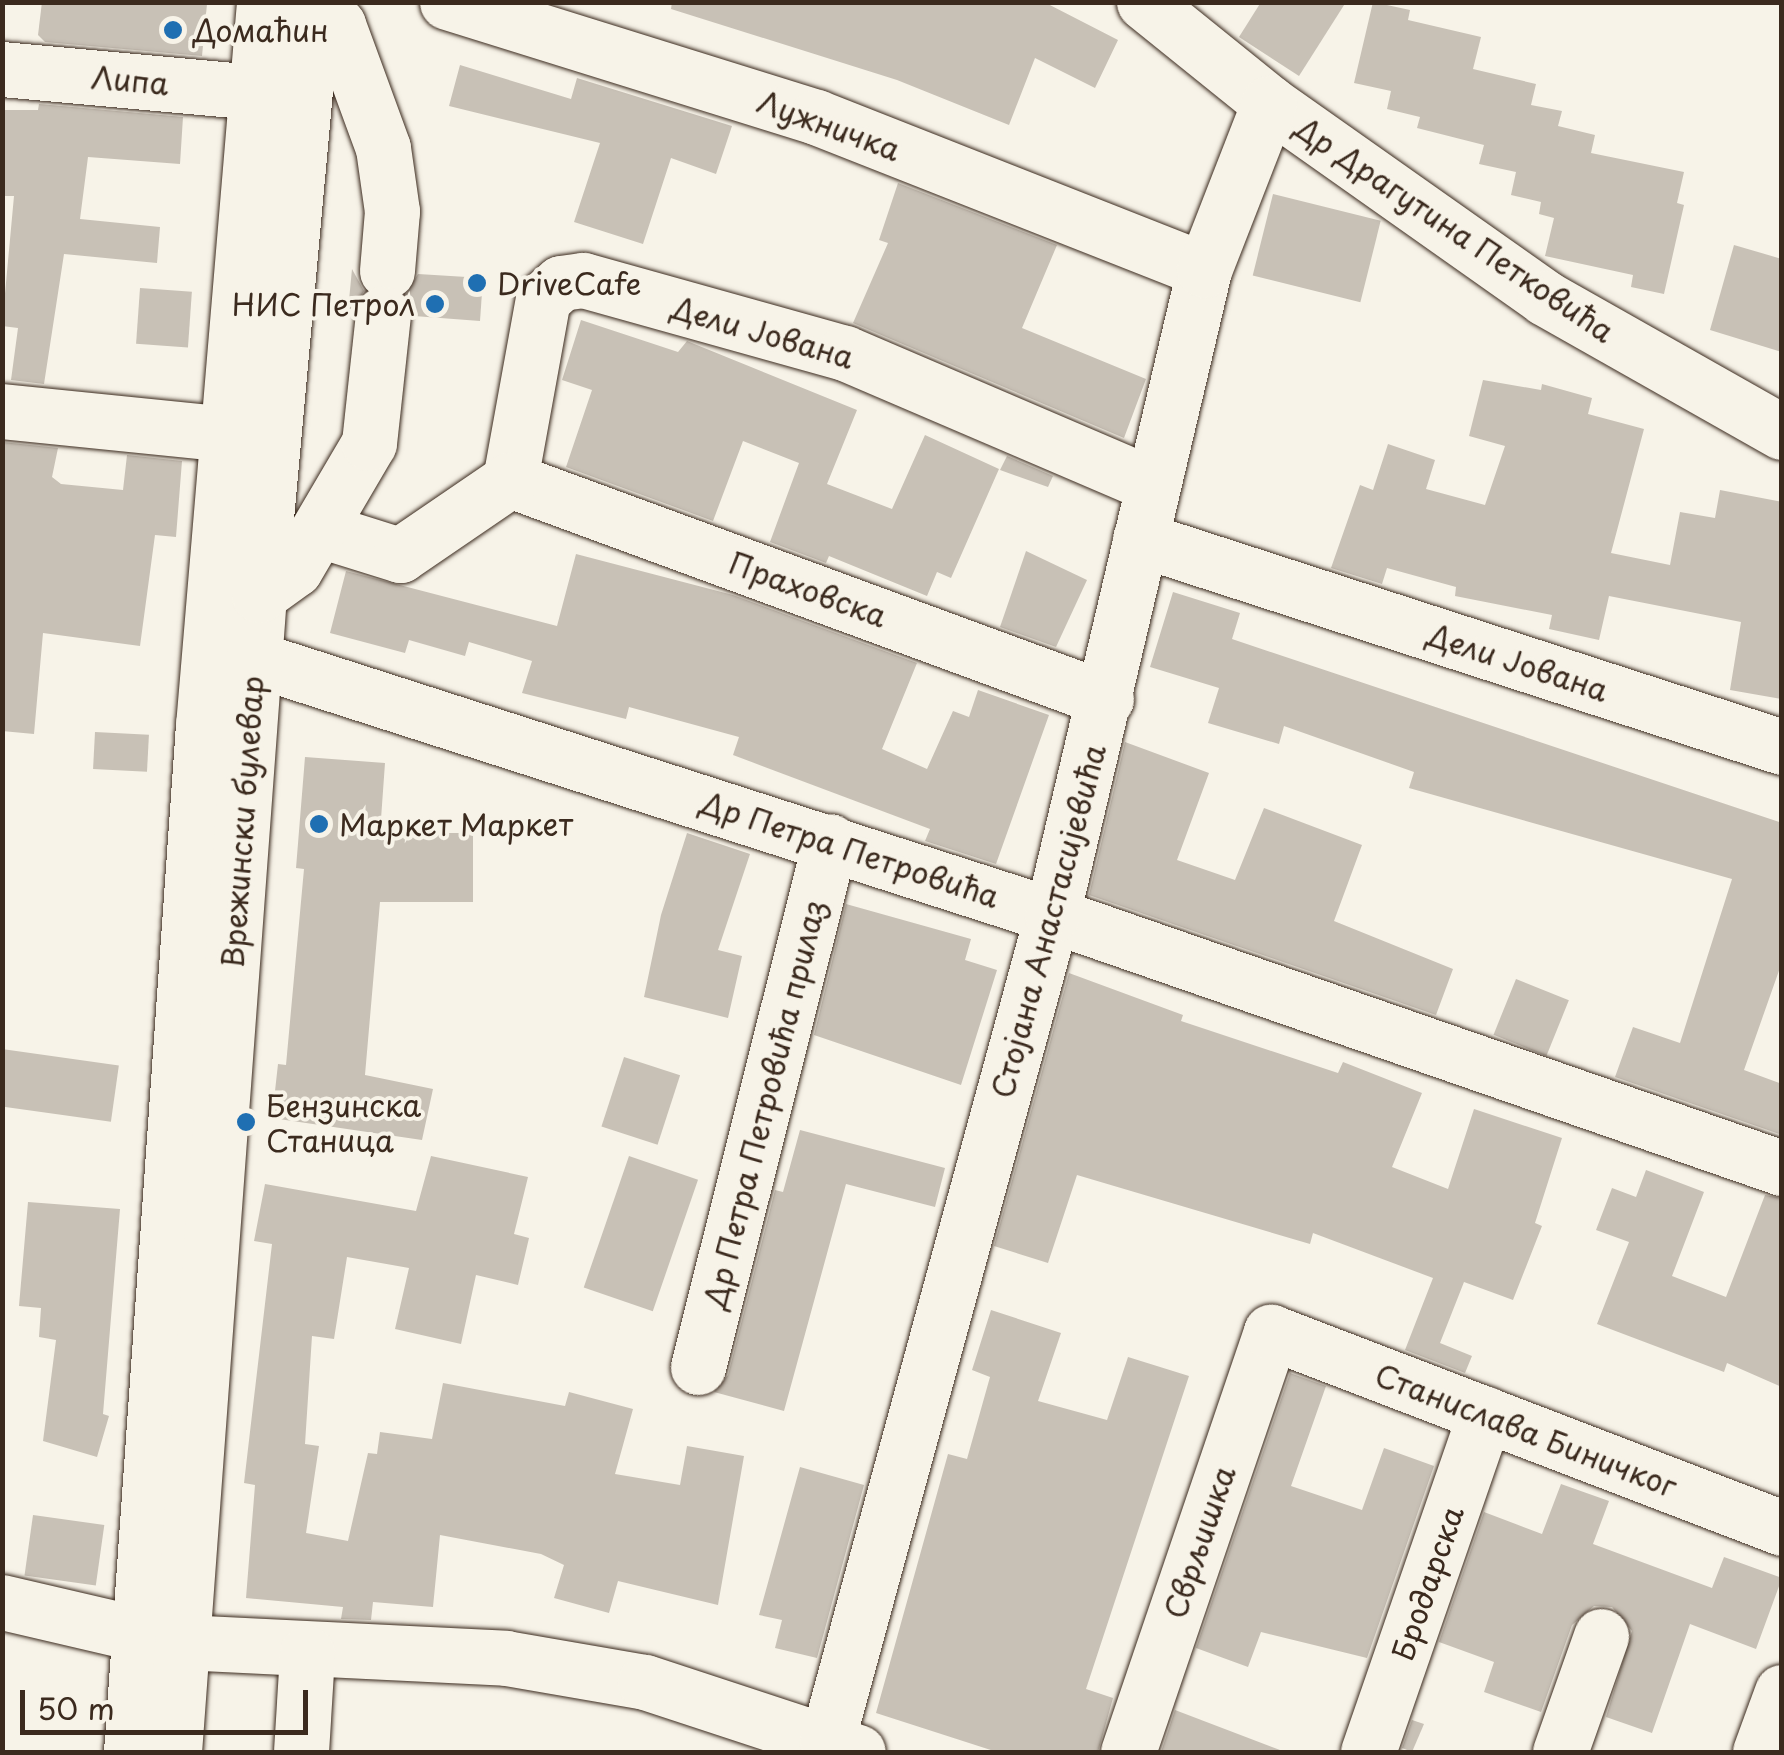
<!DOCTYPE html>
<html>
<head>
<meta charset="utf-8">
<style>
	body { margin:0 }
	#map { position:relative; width:1784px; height:1755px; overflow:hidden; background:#f7f3e8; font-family:"Playpen Sans",sans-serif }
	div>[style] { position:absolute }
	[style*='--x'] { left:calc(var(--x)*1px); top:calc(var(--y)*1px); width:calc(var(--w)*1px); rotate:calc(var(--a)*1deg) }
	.building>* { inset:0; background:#c8c1b6; transform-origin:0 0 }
	.roads { filter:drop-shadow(0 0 2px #3b2a1e) drop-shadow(0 0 2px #3b2a1e) }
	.minor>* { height:55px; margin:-27.5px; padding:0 27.5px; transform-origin:27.5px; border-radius:27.5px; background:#f7f3e8 }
	.major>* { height:55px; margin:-27.5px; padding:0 27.5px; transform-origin:27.5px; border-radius:27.5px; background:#f7f3e8 }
	.dots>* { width:28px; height:28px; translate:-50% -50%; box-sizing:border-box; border:5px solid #f7f3e8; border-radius:50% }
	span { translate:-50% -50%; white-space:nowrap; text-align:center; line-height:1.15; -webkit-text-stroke:8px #f7f3e8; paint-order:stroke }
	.poi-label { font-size:30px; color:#3b2a1e }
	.left { translate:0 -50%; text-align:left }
	.right { translate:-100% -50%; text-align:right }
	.street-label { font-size:30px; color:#3b2a1e }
	.frame { position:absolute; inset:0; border:5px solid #3b2a1e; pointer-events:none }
	.scale { position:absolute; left:20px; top:1690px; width:288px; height:45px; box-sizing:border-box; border:5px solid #3b2a1e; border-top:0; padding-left:12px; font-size:30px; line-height:35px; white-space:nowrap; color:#3b2a1e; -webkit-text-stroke:8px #f7f3e8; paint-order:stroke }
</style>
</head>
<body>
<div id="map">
	<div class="building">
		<i style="clip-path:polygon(42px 2px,207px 4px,202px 56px,45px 42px,38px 35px)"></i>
		<i style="clip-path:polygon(672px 2px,1044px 2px,1118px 40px,1095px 88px,1035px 58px,1009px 125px,897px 80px,671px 9px)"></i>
		<i style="clip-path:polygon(1261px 2px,1346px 2px,1299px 76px,1239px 37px)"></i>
		<i style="clip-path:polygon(1373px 2px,1410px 10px,1408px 20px,1481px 37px,1473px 69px,1536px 84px,1531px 105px,1562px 111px,1558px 126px,1595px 135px,1591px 153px,1684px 172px,1677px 203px,1684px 205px,1664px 294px,1631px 287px,1633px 275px,1545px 256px,1554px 218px,1539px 214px,1541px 202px,1511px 195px,1516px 172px,1479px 164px,1484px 145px,1417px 128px,1420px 117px,1387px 109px,1391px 91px,1354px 83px)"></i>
		<i style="clip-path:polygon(460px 65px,571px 99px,577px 78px,732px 126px,716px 174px,671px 158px,643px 244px,574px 222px,600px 143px,449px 106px)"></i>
		<i style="clip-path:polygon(39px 104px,183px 117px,180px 164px,88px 157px,80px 219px,160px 227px,157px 263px,64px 254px,44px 384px,11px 380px,18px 328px,2px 326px,14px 196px,2px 196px,2px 110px,38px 110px)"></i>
		<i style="clip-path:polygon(898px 183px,1057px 245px,1022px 328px,1146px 379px,1124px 438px,853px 323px,888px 243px,879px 240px)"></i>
		<i style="left:1273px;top:194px;width:111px;height:84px;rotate:14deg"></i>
		<i style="clip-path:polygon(1734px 245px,1782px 259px,1782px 352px,1710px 330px)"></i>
		<i style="clip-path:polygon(352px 269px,364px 291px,352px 311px,348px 311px)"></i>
		<i style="clip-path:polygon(418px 274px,483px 278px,480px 321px,414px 316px,406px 294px)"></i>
		<i style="left:140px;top:288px;width:52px;height:56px;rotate:4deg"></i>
		<i style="clip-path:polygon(581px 320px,678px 352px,687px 341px,857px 410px,827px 484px,892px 509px,925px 435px,999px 469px,951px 578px,937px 572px,927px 596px,829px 556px,826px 563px,770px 542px,799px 463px,743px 441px,713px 521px,566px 467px,592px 390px,562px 380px)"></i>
		<i style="clip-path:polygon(1483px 380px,1541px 390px,1542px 384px,1592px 398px,1588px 414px,1644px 429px,1611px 553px,1670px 565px,1680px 512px,1715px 518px,1720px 490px,1782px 502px,1782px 699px,1730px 690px,1741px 622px,1609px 596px,1599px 640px,1549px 629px,1552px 615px,1455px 596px,1456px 587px,1387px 568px,1382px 584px,1331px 568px,1360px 485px,1373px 490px,1388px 444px,1435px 460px,1426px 489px,1485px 505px,1505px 446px,1469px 436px)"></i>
		<i style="clip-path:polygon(2px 442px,58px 448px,52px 477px,61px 484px,123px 490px,127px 455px,182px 461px,176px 537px,155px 535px,140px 646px,43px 633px,34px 734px,2px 731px)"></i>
		<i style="clip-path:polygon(1007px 456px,1053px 476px,1048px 487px,1000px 470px)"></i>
		<i style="clip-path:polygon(1026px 551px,1087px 580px,1056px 647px,1000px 627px)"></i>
		<i style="clip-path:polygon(576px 554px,733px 595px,917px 663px,882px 749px,927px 769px,953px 711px,969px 717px,978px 690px,1049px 715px,996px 864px,925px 841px,930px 829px,733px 755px,739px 737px,629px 707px,626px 719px,522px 693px,532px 661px,469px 642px,465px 656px,409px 640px,405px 653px,330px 633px,346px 571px,557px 626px)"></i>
		<i style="clip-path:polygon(1173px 592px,1240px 613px,1232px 639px,1782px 823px,1782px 962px,1744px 1070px,1782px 1084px,1782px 1135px,1615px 1077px,1633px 1027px,1680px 1043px,1732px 879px,1409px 788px,1414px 772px,1284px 726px,1279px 744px,1208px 723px,1219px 688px,1150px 667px)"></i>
		<i style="left:95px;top:732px;width:54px;height:37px;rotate:3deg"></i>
		<i style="clip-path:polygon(1125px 742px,1209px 773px,1177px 860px,1235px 880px,1264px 808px,1362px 845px,1334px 921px,1453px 969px,1436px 1015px,1089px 895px)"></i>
		<i style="clip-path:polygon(305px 757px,385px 763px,380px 833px,473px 833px,473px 902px,380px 902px,365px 1075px,433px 1089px,422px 1140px,272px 1118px,278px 1064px,286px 1065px,304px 869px,296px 868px)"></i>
		<i style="clip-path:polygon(687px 833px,750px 854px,718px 950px,742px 956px,728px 1018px,644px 997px,661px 915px)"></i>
		<i style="clip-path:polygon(846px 904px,971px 939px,965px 960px,997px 970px,961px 1085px,814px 1035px)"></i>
		<i style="clip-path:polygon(1069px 973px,1183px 1015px,1181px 1021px,1338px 1073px,1343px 1062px,1422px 1093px,1392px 1167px,1448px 1189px,1474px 1109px,1562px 1138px,1535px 1223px,1542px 1226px,1513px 1300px,1464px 1282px,1440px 1343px,1472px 1356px,1465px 1373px,1405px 1350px,1433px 1278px,1313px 1233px,1310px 1244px,1077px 1175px,1048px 1263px,994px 1246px)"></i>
		<i style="left:1516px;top:979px;width:57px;height:60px;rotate:22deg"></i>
		<i style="left:2px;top:1049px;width:118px;height:57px;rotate:8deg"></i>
		<i style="left:624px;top:1057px;width:59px;height:73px;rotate:18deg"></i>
		<i style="clip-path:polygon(800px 1130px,945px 1168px,935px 1207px,846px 1184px,784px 1411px,714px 1392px,728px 1375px,775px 1190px,783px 1192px)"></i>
		<i style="clip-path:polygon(431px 1156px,528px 1177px,514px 1234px,529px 1238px,518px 1285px,476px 1275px,461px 1344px,395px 1329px,409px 1268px,347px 1257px,334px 1339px,312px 1336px,305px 1444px,319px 1446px,306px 1533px,348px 1541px,368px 1453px,377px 1454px,380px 1432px,432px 1439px,443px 1383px,565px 1406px,569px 1392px,633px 1409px,615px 1474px,680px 1485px,687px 1446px,744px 1456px,718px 1605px,618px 1581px,609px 1613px,554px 1598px,564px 1565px,541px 1554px,440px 1535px,433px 1607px,373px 1602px,371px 1620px,341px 1619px,343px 1607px,246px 1598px,255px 1485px,244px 1483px,272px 1244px,254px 1241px,265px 1184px,416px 1211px)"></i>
		<i style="left:629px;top:1156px;width:73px;height:139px;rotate:19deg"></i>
		<i style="clip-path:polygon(1646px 1170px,1704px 1192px,1672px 1276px,1726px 1297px,1765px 1195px,1782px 1198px,1782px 1387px,1727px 1363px,1724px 1372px,1597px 1324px,1629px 1242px,1596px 1230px,1612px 1188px,1636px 1197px)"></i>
		<i style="clip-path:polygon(28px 1202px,120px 1209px,103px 1414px,109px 1416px,97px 1457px,43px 1441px,56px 1340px,39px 1337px,41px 1308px,19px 1306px)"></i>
		<i style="clip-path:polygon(991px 1310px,1061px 1333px,1038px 1401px,1107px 1420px,1128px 1357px,1189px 1376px,1086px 1689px,1113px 1698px,1098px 1752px,997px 1752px,876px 1713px,948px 1454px,967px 1459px,990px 1377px,972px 1370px)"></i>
		<i style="clip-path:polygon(1290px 1373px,1326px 1386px,1291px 1486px,1362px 1510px,1384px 1448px,1434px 1466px,1367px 1658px,1261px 1632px,1248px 1667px,1196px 1648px)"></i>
		<i style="clip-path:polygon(800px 1467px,864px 1485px,817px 1658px,775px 1648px,782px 1620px,759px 1615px)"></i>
		<i style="clip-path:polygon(1561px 1484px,1609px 1501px,1593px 1544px,1712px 1588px,1724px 1557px,1782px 1578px,1756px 1649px,1690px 1624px,1652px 1733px,1606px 1717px,1632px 1631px,1612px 1607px,1594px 1606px,1572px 1625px,1541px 1712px,1484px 1692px,1494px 1662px,1439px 1642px,1484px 1512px,1542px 1534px)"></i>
		<i style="left:33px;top:1515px;width:72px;height:61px;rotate:8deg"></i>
		<i style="clip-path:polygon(1175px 1710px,1280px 1750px,1279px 1752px,1161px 1752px)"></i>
		<i style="clip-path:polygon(1412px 1720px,1424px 1724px,1412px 1752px,1402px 1748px)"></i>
	</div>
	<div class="roads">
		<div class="minor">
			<i style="--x:316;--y:2;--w:32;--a:46"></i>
			<i style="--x:338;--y:25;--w:131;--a:69.9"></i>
			<i style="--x:383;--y:148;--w:64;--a:81.9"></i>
			<i style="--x:392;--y:211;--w:60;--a:94.8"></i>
			<i style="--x:447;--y:2;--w:387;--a:17.3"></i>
			<i style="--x:816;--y:117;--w:417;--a:21.5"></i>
			<i style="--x:1144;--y:2;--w:161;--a:38.9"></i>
			<i style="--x:1269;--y:103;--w:338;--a:35.2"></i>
			<i style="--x:1545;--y:298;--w:272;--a:29.5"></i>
			<i style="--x:2;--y:69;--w:256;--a:5.2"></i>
			<i style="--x:2;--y:411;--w:226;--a:5.8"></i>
			<i style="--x:510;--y:480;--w:184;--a:-79.7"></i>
			<i style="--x:543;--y:299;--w:24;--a:-42"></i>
			<i style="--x:561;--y:283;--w:22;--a:-8"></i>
			<i style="--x:583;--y:280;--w:272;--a:15.6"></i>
			<i style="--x:845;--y:353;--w:333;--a:23.2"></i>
			<i style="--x:510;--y:480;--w:635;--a:20.18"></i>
			<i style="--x:320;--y:530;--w:84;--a:17.4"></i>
			<i style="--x:400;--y:555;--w:133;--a:-34.3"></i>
			<i style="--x:1140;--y:539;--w:675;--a:17.95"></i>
			<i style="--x:259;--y:595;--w:44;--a:-35.8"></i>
			<i style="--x:295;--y:569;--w:146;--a:-59.6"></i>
			<i style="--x:369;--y:443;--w:130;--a:-83.8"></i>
			<i style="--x:255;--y:659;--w:837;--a:17.81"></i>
			<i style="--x:1052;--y:915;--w:773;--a:19.12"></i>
			<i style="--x:698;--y:1367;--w:542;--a:-75.91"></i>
			<i style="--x:2;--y:1602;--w:141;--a:13.1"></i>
			<i style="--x:182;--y:1642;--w:324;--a:2.8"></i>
			<i style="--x:506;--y:1658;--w:141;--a:9.8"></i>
			<i style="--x:645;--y:1682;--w:224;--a:18.2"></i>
			<i style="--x:827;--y:1741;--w:856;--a:-74.76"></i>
			<i style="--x:1052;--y:915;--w:663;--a:-76.74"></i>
			<i style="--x:1204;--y:270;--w:179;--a:-68.7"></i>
			<i style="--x:301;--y:1752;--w:99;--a:-86.5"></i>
			<i style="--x:1128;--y:1752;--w:444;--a:-71.2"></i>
			<i style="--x:1271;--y:1332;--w:547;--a:20.98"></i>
			<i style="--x:1368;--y:1752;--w:358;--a:-70.9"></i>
			<i style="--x:1560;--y:1752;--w:123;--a:-70.5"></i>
			<i style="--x:1760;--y:1752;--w:64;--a:-69.9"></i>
		</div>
		<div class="major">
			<i style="--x:131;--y:1752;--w:1029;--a:-85.99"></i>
			<i style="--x:203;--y:726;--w:727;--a:-85.18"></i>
			<i style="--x:174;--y:1752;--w:1160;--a:-85.8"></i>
			<i style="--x:259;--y:595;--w:595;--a:-84.8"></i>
		</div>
	</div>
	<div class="dots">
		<i style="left:173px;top:30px;background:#1f6fb2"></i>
		<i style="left:477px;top:283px;background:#1f6fb2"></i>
		<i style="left:435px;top:304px;background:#1f6fb2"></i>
		<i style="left:319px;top:824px;background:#1f6fb2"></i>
		<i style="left:246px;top:1122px;background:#1f6fb2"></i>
	</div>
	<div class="poi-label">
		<span class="left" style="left:193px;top:30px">Домаћин</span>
		<span class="left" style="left:497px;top:283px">DriveCafe</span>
		<span class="right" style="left:415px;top:304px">НИС Петрол</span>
		<span class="left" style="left:339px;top:824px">Маркет Маркет</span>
		<span class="left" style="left:266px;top:1122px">Бензинска<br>Станица</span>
	</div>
	<div class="street-label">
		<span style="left:130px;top:80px;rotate:5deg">Липа</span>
		<span style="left:829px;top:125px;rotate:20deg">Лужничка</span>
		<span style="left:1455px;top:229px;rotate:34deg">Др Драгутина Петковића</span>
		<span style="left:763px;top:332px;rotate:16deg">Дели Јована</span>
		<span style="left:808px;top:589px;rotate:20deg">Праховска</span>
		<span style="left:1518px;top:662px;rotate:18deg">Дели Јована</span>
		<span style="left:242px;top:822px;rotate:-86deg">Врежински булевар</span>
		<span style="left:850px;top:849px;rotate:18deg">Др Петра Петровића</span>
		<span style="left:1048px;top:921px;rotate:-75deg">Стојана Анастасијевића</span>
		<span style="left:764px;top:1104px;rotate:-76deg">Др Петра Петровића прилаз</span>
		<span style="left:1526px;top:1430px;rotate:21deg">Станислава Биничког</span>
		<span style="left:1199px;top:1542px;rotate:-71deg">Сврљишка</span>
		<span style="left:1427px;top:1583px;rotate:-71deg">Бродарска</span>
	</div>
	<div class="frame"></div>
	<div class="scale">50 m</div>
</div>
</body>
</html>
